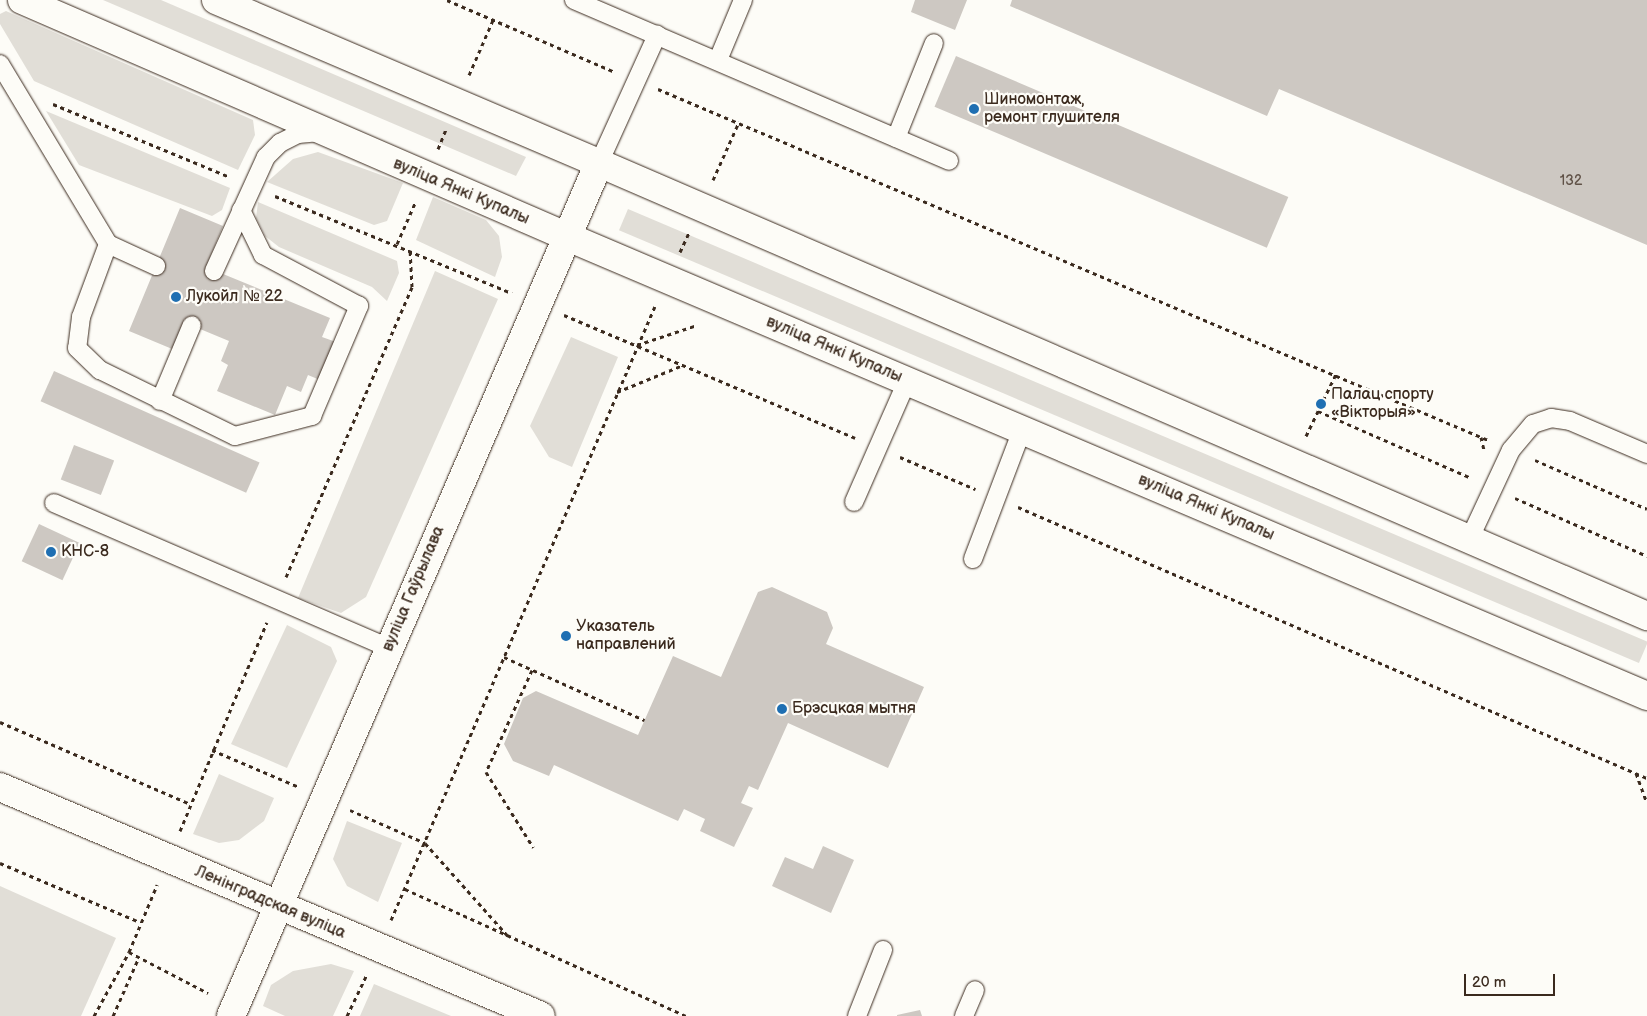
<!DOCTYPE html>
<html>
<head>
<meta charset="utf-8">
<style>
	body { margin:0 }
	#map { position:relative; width:1647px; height:1016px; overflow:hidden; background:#fdfcf7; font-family:"Balsamiq Sans",sans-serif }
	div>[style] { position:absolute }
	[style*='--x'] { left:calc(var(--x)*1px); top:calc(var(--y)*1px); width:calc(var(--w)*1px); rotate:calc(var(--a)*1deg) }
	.green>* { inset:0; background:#e1ded7; transform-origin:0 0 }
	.building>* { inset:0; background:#cdc8c2; transform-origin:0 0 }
	.path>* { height:3px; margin-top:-1.5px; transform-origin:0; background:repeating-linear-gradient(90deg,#3b2a1e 0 4px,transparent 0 8px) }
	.roads { filter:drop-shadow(0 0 1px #3b2a1e) drop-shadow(0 0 1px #3b2a1e) }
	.lane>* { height:18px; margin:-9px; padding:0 9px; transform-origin:9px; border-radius:9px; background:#fdfcf7 }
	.secondary>* { height:28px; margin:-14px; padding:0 14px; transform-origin:14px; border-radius:14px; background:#fdfcf7 }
	.primary>* { height:28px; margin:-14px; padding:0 14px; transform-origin:14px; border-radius:14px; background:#fdfcf7 }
	.dots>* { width:14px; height:14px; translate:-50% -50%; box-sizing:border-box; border:2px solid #fdfcf7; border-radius:50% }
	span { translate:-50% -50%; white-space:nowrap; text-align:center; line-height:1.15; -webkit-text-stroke:4.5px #fdfcf7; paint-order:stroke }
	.number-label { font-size:14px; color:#605247 }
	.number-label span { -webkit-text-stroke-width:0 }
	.poi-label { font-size:16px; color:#3b2a1e }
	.left { translate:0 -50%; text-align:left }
	.street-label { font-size:16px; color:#3b2a1e }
	.scale { position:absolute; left:1464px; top:974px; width:91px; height:22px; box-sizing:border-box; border:2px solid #3b2a1e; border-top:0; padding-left:6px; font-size:15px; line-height:18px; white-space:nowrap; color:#3b2a1e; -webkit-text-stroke:4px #fdfcf7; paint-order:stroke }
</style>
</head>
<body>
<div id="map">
	<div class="green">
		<i style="clip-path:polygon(103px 0,161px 0,526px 157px,516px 176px)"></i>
		<i style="clip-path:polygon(6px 11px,253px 120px,255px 135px,238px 170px,34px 81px,0 24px,0 14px)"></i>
		<i style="clip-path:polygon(46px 111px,230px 188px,222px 210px,212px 216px,79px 165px)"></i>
		<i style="clip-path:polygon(318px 152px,403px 183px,387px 221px,374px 225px,267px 182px,293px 159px)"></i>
		<i style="clip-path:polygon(433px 197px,486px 220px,499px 236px,502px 257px,495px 277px,416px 240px)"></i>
		<i style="clip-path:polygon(258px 202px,397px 261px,399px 273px,387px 301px,372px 287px,279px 247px,265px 236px,256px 218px)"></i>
		<i style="left:628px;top:209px;width:1108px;height:23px;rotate:23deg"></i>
		<i style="clip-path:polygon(435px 271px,498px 299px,366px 597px,341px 613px,298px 598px)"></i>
		<i style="clip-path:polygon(571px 337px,618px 357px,572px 467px,549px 457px,530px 426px)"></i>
		<i style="clip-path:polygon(287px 625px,331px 647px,337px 661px,287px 768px,231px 744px)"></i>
		<i style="clip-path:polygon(219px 774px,274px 798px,264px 821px,239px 840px,219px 843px,193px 834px)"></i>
		<i style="clip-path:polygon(347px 821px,402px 843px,378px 902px,347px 886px,333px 859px)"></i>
		<i style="clip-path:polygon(0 886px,116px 938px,81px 1016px,0 1016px)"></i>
		<i style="clip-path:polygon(331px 964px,354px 971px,333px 1016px,285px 1016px,263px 1006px,271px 985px,293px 971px)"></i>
		<i style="clip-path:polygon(374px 984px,451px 1016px,360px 1016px)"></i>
	</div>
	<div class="building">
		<i style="clip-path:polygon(915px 0,967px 0,955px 30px,911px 12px)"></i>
		<i style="clip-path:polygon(1012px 0,1647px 0,1647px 245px,1279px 89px,1267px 116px,1010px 6px)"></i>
		<i style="left:956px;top:56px;width:361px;height:55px;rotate:23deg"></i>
		<i style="clip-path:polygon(180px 208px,223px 226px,206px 267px,330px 318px,322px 337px,336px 342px,320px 380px,308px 375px,301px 392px,287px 386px,275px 415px,217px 391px,228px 365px,221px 361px,229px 341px,188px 324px,177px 351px,129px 331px)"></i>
		<i style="left:54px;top:371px;width:225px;height:33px;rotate:24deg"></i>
		<i style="left:74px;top:445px;width:43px;height:37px;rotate:21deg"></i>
		<i style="left:39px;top:524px;width:45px;height:41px;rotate:25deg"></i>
		<i style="clip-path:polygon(772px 587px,827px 612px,833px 628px,826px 644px,924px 687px,888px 768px,788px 723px,758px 790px,749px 786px,741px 803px,753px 808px,734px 847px,700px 831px,705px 819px,684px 809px,678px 821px,554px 765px,549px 776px,513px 761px,504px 744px,523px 698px,536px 691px,638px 735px,673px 656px,721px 677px,758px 592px)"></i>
		<i style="clip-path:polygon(823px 846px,854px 860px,831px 913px,772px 886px,785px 857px,813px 869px)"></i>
		<i style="clip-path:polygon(920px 1010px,922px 1016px,897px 1016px,897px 1015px)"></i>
	</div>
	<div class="path">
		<i style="--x:447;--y:0;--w:183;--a:23.2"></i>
		<i style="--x:469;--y:75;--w:60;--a:-66.4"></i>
		<i style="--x:658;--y:89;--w:901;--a:22.92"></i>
		<i style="--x:53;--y:104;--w:191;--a:22.4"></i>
		<i style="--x:438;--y:149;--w:22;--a:-68"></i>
		<i style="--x:713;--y:180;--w:64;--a:-65.9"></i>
		<i style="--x:275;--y:196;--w:256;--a:22.3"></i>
		<i style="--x:397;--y:244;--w:45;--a:-66.3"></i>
		<i style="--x:680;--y:252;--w:21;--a:-65"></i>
		<i style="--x:564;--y:315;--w:316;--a:22.9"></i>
		<i style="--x:637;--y:345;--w:63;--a:-18.4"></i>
		<i style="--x:617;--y:392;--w:71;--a:-22.2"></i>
		<i style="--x:1318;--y:411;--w:167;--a:23.6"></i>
		<i style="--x:1306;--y:436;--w:69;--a:-64.2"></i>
		<i style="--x:1481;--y:437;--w:13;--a:77"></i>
		<i style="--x:900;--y:457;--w:82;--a:23.1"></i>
		<i style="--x:1535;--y:460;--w:122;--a:23.6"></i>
		<i style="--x:1515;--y:498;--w:144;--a:23.7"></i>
		<i style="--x:1018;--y:507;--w:685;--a:23.31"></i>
		<i style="--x:286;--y:577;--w:316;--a:-66.5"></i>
		<i style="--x:412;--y:287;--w:38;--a:-93"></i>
		<i style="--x:504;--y:657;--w:154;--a:24.2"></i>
		<i style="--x:532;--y:670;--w:112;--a:114.3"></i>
		<i style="--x:486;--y:772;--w:89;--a:57.9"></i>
		<i style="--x:0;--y:722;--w:207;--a:23.3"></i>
		<i style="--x:212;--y:750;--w:95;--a:23"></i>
		<i style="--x:1636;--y:773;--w:32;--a:70"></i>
		<i style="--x:350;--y:810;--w:82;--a:23.7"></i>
		<i style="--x:425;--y:843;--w:125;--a:48.3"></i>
		<i style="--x:180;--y:831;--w:226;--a:-67.4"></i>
		<i style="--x:0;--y:863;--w:152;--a:22.9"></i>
		<i style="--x:405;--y:889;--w:308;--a:24.3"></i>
		<i style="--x:391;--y:920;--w:668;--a:-66.73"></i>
		<i style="--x:129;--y:952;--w:89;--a:27.4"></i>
		<i style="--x:94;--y:1016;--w:73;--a:-61.3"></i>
		<i style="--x:129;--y:952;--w:73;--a:-67.3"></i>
		<i style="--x:113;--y:1016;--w:64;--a:-66.2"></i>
		<i style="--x:347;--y:1016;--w:47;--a:-64.5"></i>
	</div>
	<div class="roads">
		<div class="lane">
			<i style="--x:574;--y:0;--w:408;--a:23.2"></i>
			<i style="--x:718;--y:60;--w:65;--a:-67.4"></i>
			<i style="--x:0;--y:64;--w:210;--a:59"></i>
			<i style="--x:108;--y:244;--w:53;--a:24.6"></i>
			<i style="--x:896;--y:138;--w:102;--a:-68.2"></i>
			<i style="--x:599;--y:163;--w:141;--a:-65.6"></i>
			<i style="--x:108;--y:244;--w:78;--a:110.3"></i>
			<i style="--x:81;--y:317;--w:31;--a:97"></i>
			<i style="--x:77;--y:348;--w:32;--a:44"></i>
			<i style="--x:100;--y:370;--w:150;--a:26.1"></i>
			<i style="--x:235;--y:436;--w:80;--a:-14.6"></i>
			<i style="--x:312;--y:416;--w:120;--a:-66.9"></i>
			<i style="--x:359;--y:306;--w:109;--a:-152"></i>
			<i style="--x:263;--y:255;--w:50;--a:-116.1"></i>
			<i style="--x:214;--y:271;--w:125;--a:-65.5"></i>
			<i style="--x:266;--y:157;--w:20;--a:-45"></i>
			<i style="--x:280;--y:143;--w:20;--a:-27"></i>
			<i style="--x:298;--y:134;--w:22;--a:-5"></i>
			<i style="--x:160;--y:401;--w:82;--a:-67.2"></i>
			<i style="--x:854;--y:502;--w:132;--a:-66.3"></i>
			<i style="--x:54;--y:503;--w:365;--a:23.4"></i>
			<i style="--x:1469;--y:540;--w:99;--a:-65"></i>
			<i style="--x:1511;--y:450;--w:34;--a:-50"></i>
			<i style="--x:1533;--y:424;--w:19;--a:-18"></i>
			<i style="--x:1551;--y:418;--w:19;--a:9"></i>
			<i style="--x:1570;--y:421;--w:84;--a:23.2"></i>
			<i style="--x:973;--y:559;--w:138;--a:-69.2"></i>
			<i style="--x:857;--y:1016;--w:71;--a:-68.5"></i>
			<i style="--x:964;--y:1016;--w:28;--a:-67"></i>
		</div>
		<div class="secondary">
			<i style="--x:599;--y:163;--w:1142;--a:23.38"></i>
			<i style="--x:568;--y:237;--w:1173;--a:23.04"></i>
			<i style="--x:0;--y:787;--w:587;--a:22.94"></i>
		</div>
		<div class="primary">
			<i style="--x:22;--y:0;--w:595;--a:23.46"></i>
			<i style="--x:216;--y:0;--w:416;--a:23.1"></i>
			<i style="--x:599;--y:163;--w:929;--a:113.34"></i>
		</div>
	</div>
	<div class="dots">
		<i style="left:974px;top:109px;background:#1f6fb2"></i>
		<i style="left:176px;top:297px;background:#1f6fb2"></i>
		<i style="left:1321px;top:404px;background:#1f6fb2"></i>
		<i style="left:51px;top:552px;background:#1f6fb2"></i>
		<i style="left:566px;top:636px;background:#1f6fb2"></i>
		<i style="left:782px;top:709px;background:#1f6fb2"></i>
	</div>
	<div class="number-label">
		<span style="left:1571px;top:181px">132</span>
	</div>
	<div class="poi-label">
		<span class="left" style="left:984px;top:109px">Шиномонтаж,<br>ремонт глушителя</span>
		<span class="left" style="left:186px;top:297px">Лукойл № 22</span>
		<span class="left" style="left:1331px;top:404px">Палац спорту<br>«Вікторыя»</span>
		<span class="left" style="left:61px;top:552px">КНС-8</span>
		<span class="left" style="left:576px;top:636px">Указатель<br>направлений</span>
		<span class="left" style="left:792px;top:709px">Брэсцкая мытня</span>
	</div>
	<div class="street-label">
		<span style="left:461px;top:192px;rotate:23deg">вуліца Янкі Купалы</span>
		<span style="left:834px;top:350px;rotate:23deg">вуліца Янкі Купалы</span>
		<span style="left:1206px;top:508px;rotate:23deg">вуліца Янкі Купалы</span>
		<span style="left:414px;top:589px;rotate:-67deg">вуліца Гаўрылава</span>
		<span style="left:270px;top:903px;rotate:23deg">Ленінградская вуліца</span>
	</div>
	<div class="scale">20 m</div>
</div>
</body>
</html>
